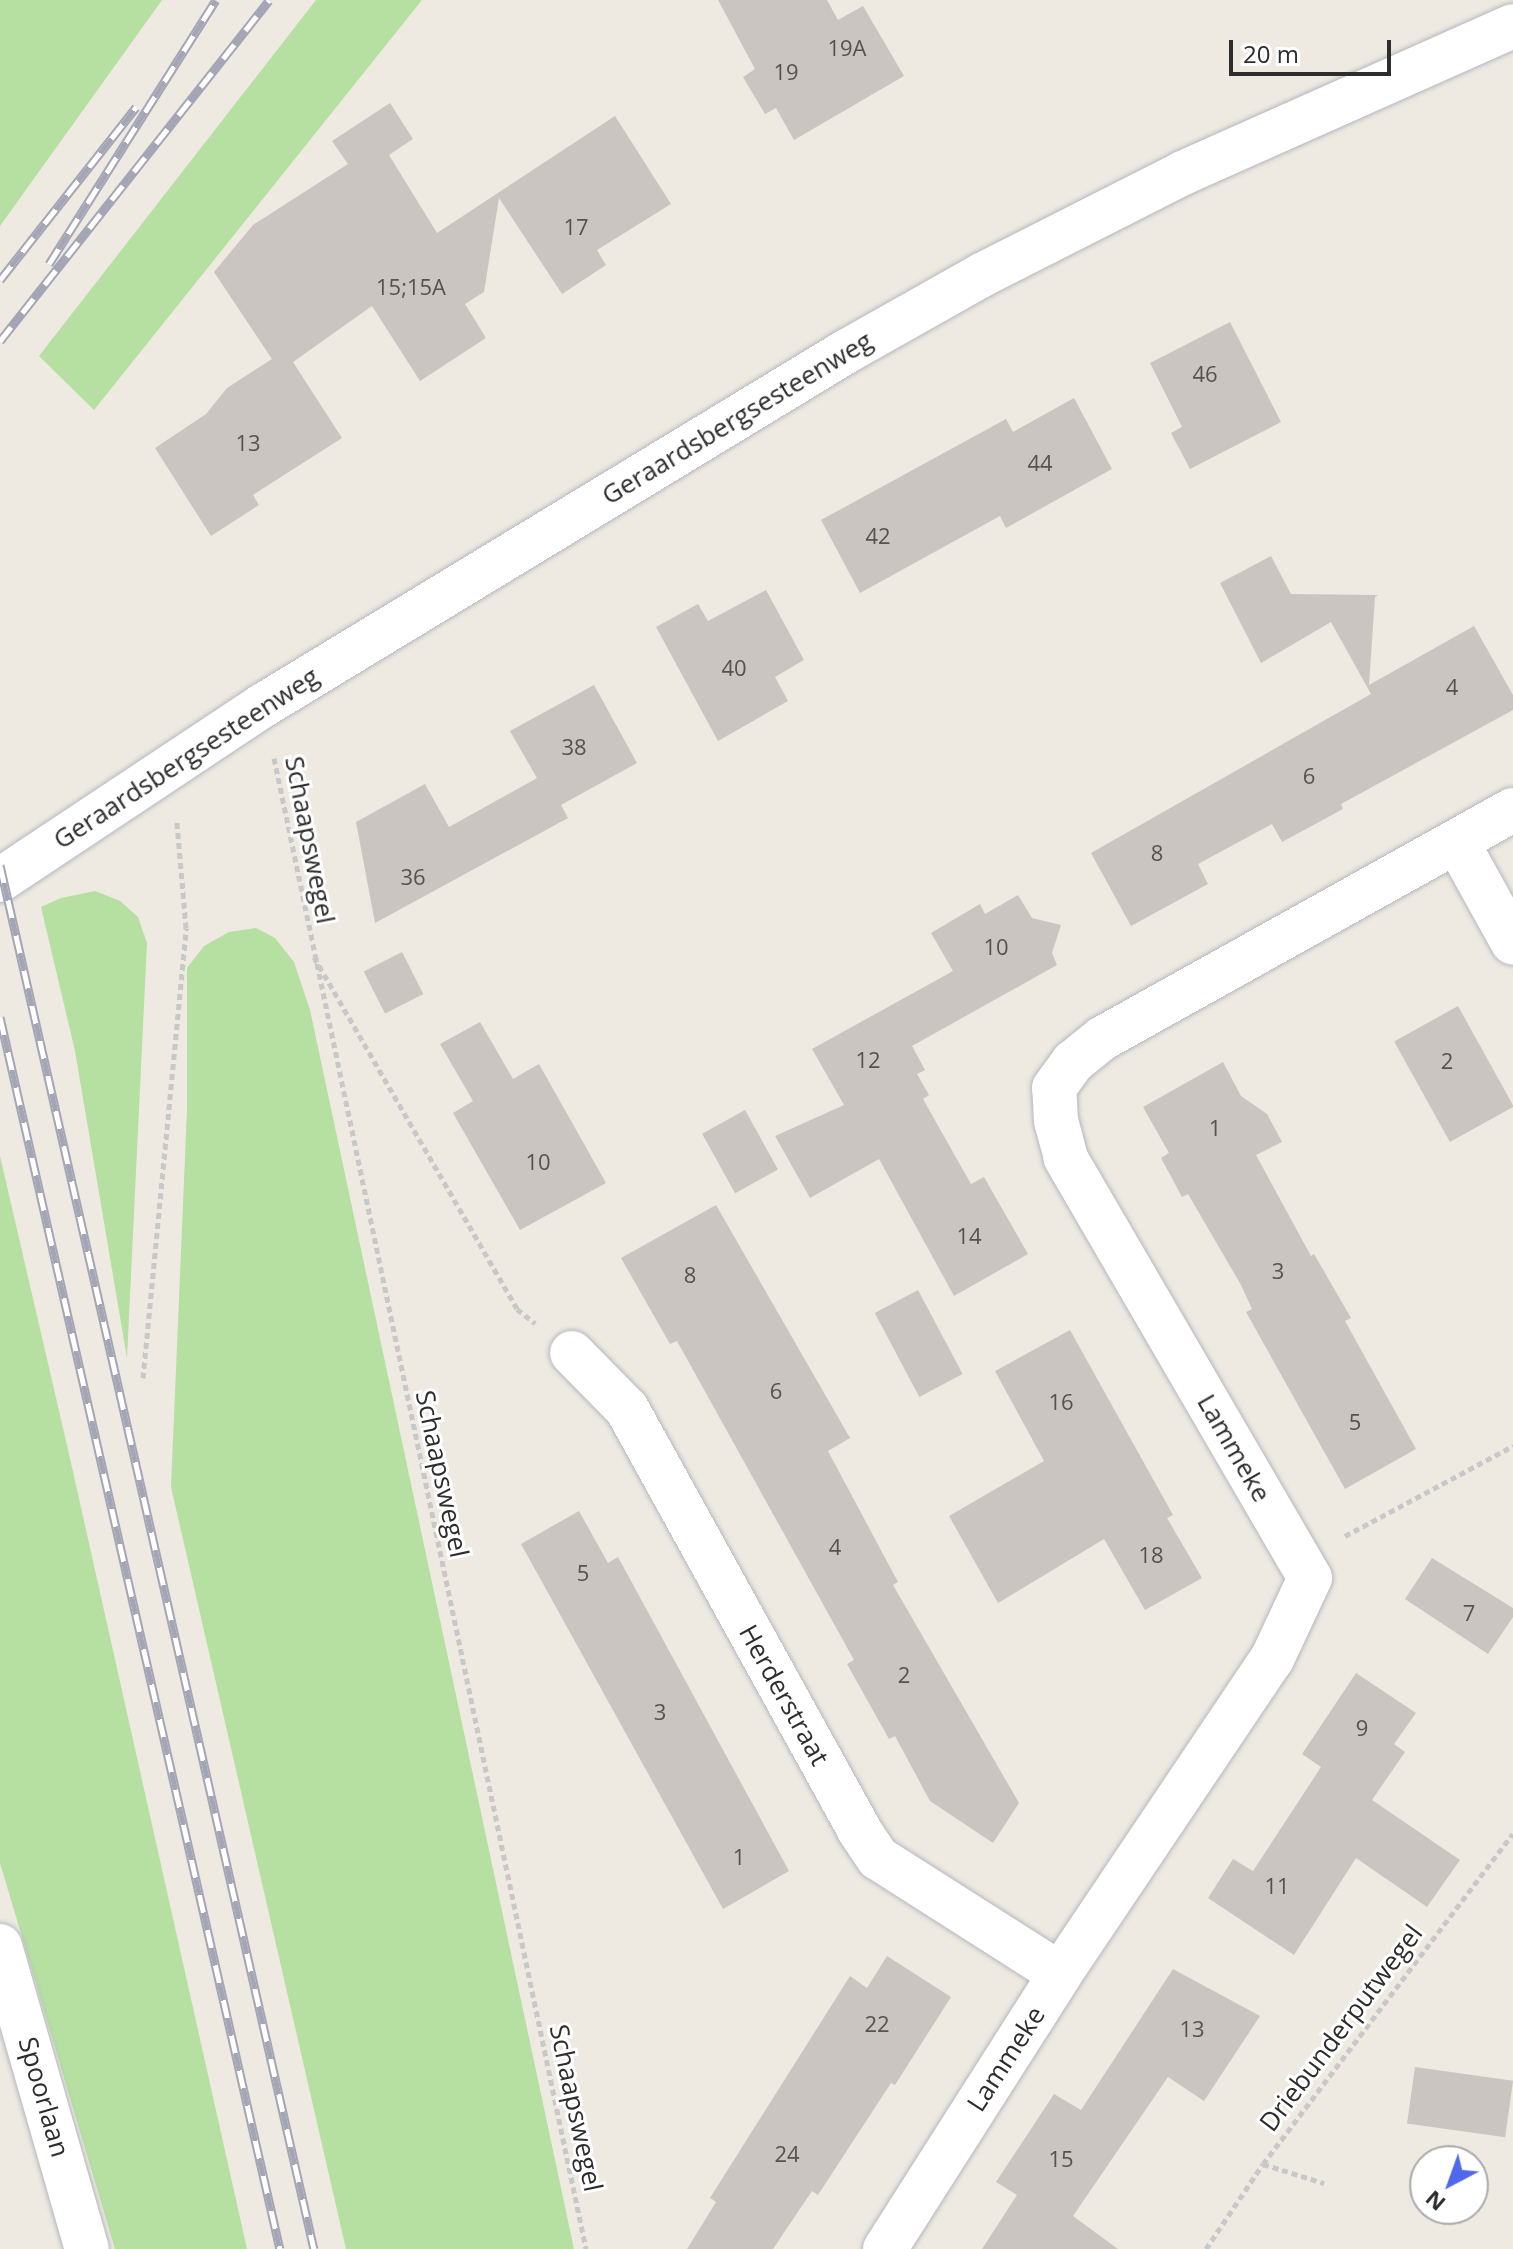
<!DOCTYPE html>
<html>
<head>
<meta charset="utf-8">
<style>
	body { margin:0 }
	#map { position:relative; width:1513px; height:2249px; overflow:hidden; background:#eee9e1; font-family:"Open Sans",sans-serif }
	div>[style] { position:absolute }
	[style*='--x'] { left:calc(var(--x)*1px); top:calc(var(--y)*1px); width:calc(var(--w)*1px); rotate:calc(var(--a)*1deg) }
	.green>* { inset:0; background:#b6dfa2 }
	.building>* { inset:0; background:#cac5c0; transform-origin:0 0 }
	.path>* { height:5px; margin-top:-2.5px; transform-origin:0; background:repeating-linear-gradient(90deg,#c8c8c8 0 6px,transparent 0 10px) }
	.roads { filter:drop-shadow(0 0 2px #b4b7bf) drop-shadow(0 0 2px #b4b7bf) }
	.minor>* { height:44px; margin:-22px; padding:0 22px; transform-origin:22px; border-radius:22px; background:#fff }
	.secondary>* { height:44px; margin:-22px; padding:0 22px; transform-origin:22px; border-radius:22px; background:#fff }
	.rail>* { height:9px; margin-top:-4.5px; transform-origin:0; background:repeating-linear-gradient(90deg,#fff 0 18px,#a4a6b6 0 36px); box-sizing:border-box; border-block:2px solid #a4a6b6 }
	span { translate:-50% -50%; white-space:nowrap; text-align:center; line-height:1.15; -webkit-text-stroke:6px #fff; paint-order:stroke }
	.number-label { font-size:22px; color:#545352 }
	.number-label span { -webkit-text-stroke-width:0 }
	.street-label { font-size:26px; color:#2d2d2d }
	.north { position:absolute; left:1409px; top:2145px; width:80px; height:80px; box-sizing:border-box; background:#fff; border:2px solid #ababab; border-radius:50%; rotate:221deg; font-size:22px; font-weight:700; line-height:32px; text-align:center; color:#2d2d2d }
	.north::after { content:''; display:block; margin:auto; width:28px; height:36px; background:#4f69ed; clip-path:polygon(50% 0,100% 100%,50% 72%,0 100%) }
	.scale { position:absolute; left:1229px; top:40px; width:162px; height:36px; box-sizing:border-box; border:4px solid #2d2d2d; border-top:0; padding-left:10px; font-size:24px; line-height:28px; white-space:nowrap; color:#2d2d2d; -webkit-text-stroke:6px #fff; paint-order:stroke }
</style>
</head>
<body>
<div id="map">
	<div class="green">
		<i style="clip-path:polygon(0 0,162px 0,0 226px)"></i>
		<i style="clip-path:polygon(316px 0,422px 0,94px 410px,39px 356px)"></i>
		<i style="clip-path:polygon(95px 891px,120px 901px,138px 917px,147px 943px,127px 1358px,75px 1051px,41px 907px,61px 898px)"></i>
		<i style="clip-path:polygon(256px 928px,275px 938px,294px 962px,310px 1010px,574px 2249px,346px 2249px,171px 1487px,187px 1110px,187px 968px,204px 946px,229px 932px)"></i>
		<i style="clip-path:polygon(0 1156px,69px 1454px,247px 2249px,115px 2249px,0 1863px)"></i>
	</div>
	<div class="building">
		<i style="clip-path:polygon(718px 0,827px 0,838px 20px,863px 6px,904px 76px,794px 140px,776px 108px,765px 114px,743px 77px,755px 69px)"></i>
		<i style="clip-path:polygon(390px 103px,413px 139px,389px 155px,437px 233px,615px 116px,671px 204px,597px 250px,606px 265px,562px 294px,499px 198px,484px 292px,465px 304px,486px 338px,420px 381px,372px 306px,293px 362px,342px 438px,253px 495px,259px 505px,211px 536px,155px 448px,206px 414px,227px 388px,272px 359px,214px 272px,253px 225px,348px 164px,332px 141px)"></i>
		<i style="clip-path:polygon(1230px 322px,1281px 422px,1190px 469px,1171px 433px,1182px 427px,1150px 363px)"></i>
		<i style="clip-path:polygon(1074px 398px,1112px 469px,1006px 528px,1000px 516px,860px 593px,821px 520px,1006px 419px,1013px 432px)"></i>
		<i style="clip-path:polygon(1271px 556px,1291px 594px,1378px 595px,1375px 597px,1369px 685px,1474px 626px,1513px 695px,1513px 710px,1341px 804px,1343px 809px,1282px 842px,1272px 824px,1198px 864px,1208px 884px,1131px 926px,1091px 853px,1371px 694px,1331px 622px,1261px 663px,1220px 583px)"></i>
		<i style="clip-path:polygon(766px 590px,804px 660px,775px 677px,788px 701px,718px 741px,656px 627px,698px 604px,708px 621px)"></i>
		<i style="clip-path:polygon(594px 685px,637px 763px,561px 805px,568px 818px,375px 923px,356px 822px,425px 784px,449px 827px,537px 778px,510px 731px)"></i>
		<i style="clip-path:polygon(1018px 895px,1032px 918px,1061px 925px,1052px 953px,1057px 965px,912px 1046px,925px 1070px,917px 1074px,929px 1095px,923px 1099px,971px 1184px,984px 1177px,1028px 1254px,954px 1296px,879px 1159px,810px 1198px,775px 1136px,844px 1105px,812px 1049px,953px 971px,931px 933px,980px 904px,985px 914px)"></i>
		<i style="left:402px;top:952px;width:47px;height:43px;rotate:63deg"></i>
		<i style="left:1458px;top:1006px;width:115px;height:73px;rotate:61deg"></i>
		<i style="clip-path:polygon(480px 1022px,513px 1079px,539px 1064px,606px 1183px,520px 1230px,453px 1113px,473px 1101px,440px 1044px)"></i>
		<i style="clip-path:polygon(1223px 1062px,1241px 1096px,1267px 1114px,1282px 1142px,1256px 1155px,1311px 1256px,1314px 1254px,1351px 1318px,1345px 1321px,1416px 1449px,1345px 1489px,1246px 1312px,1252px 1309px,1241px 1285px,1188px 1194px,1182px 1197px,1161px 1158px,1169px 1153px,1143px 1107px)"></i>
		<i style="left:745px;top:1110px;width:68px;height:49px;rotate:61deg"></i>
		<i style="clip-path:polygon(716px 1205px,850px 1438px,828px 1451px,898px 1582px,893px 1585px,1019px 1803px,993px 1843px,930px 1801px,895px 1736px,889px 1739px,847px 1664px,854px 1660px,677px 1341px,670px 1344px,621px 1258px)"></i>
		<i style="left:918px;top:1290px;width:95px;height:49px;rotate:62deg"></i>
		<i style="clip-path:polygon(1070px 1330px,1173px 1515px,1167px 1518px,1202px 1578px,1145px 1610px,1104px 1539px,998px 1603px,949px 1516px,1044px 1461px,995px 1371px)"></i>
		<i style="clip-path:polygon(579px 1511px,608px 1563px,618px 1557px,789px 1871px,723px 1909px,521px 1544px)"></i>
		<i style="clip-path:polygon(1432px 1558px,1513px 1608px,1513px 1617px,1488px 1654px,1405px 1599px)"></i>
		<i style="clip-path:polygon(1356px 1673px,1416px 1713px,1394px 1744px,1405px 1752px,1372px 1800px,1460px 1860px,1427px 1907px,1356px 1858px,1294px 1955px,1208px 1898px,1233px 1859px,1253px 1871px,1321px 1767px,1302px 1754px)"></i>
		<i style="clip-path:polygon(887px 1956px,951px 1997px,895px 2085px,891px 2083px,818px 2195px,812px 2191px,773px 2249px,687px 2249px,716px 2202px,710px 2198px,850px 1976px,867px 1988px)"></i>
		<i style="clip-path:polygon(1173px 1969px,1260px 2016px,1204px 2101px,1168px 2077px,1073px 2216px,1118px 2249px,982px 2249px,1017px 2195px,996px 2182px,1054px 2094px,1081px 2110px)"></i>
		<i style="left:1415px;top:2067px;width:99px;height:57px;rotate:8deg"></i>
	</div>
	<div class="path">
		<i style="--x:274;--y:758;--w:1523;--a:78.18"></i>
		<i style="--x:314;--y:957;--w:406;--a:60"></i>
		<i style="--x:517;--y:1309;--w:23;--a:38"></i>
		<i style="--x:143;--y:1378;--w:452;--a:-84.5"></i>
		<i style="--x:186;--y:928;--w:106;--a:-94.9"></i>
		<i style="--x:1345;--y:1536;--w:191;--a:-28.2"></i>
		<i style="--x:1263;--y:2164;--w:64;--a:17.3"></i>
		<i style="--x:1206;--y:2249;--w:102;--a:-56.2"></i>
		<i style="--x:1263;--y:2164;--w:414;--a:-52.9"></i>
	</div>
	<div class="roads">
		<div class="minor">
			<i style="--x:1457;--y:842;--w:115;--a:61"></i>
			<i style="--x:572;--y:1353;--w:78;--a:45.5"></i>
			<i style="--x:627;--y:1409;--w:481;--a:61.1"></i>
			<i style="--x:859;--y:1830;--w:34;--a:56"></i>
			<i style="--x:878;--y:1858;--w:216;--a:32.5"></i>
			<i style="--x:0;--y:1946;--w:315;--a:74"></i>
			<i style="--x:885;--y:2249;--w:326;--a:-57.5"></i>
			<i style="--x:1060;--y:1974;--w:380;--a:-56.1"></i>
			<i style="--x:1272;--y:1659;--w:89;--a:-64.9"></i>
			<i style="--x:1310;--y:1578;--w:486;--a:-120.2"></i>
			<i style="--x:1066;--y:1158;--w:38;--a:-105"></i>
			<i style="--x:1056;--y:1121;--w:33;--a:-93"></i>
			<i style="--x:1054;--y:1088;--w:32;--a:-54"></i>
			<i style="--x:1073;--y:1062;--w:38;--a:-39"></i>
			<i style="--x:1103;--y:1038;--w:469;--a:-29.1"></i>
		</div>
		<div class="secondary">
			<i style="--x:0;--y:880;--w:315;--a:-33.6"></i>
			<i style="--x:262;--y:706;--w:684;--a:-31.25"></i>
			<i style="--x:847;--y:351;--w:155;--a:-29.4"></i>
			<i style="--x:982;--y:275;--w:225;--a:-26.9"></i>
			<i style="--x:1183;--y:173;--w:361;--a:-24"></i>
		</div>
	</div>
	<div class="rail">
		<i style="--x:49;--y:264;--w:312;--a:-57.7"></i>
		<i style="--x:0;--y:280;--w:220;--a:-51.8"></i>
		<i style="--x:0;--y:341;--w:434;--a:-51.7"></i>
		<i style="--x:0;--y:865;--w:1419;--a:77.22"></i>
		<i style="--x:0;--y:1017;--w:1263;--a:77.2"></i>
	</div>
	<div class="number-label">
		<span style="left:847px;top:48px">19A</span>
		<span style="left:786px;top:72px">19</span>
		<span style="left:576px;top:227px">17</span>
		<span style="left:411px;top:287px">15;15A</span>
		<span style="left:1205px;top:374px">46</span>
		<span style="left:248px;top:443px">13</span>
		<span style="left:1040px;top:463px">44</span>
		<span style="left:878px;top:536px">42</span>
		<span style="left:734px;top:668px">40</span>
		<span style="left:1452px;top:687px">4</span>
		<span style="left:574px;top:747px">38</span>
		<span style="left:1309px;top:776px">6</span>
		<span style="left:1157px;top:853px">8</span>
		<span style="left:413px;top:877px">36</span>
		<span style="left:996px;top:947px">10</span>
		<span style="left:868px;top:1060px">12</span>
		<span style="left:1447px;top:1061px">2</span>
		<span style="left:1215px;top:1128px">1</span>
		<span style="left:538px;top:1162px">10</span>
		<span style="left:969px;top:1236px">14</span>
		<span style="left:1278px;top:1271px">3</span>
		<span style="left:690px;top:1275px">8</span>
		<span style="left:776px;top:1391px">6</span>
		<span style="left:1061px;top:1402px">16</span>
		<span style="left:1355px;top:1422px">5</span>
		<span style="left:835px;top:1547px">4</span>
		<span style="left:1151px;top:1555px">18</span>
		<span style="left:583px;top:1573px">5</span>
		<span style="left:1469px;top:1613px">7</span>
		<span style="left:904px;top:1675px">2</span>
		<span style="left:660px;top:1712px">3</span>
		<span style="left:1362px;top:1728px">9</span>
		<span style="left:739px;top:1857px">1</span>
		<span style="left:1277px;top:1886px">11</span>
		<span style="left:877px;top:2024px">22</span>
		<span style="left:1192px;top:2029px">13</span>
		<span style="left:787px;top:2154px">24</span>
		<span style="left:1061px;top:2159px">15</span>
	</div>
	<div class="street-label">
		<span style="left:737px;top:418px;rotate:-31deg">Geraardsbergsesteenweg</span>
		<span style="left:186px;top:758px;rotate:-33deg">Geraardsbergsesteenweg</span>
		<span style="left:310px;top:840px;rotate:79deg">Schaapswegel</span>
		<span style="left:1234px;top:1448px;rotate:60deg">Lammeke</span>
		<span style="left:442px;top:1474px;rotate:78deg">Schaapswegel</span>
		<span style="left:784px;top:1695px;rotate:61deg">Herderstraat</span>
		<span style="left:1341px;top:2028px;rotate:-53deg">Driebunderputwegel</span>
		<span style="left:1006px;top:2059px;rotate:-57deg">Lammeke</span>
		<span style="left:44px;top:2097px;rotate:74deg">Spoorlaan</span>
		<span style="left:576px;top:2108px;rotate:78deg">Schaapswegel</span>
	</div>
	<div class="north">N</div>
	<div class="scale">20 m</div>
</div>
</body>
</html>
